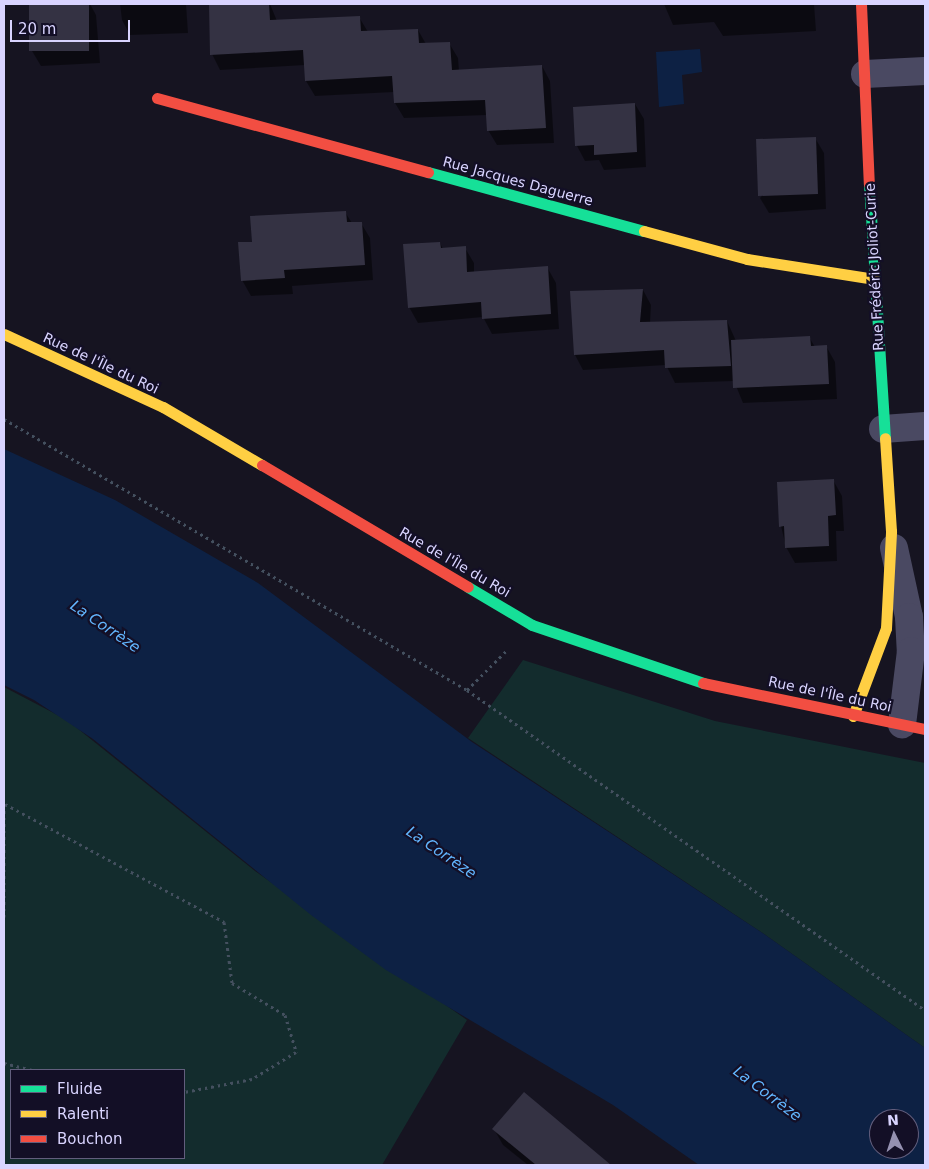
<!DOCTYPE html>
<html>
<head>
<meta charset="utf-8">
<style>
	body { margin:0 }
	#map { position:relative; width:929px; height:1169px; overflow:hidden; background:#161421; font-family:"DejaVu Sans",sans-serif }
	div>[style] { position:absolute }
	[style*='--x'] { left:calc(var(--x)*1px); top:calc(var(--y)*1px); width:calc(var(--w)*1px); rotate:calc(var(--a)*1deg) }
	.green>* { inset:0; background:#132c2d }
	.water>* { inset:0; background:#0d2144 }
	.shadow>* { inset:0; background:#0007 }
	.building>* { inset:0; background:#343243; transform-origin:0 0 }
	.path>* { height:3px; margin-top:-1.5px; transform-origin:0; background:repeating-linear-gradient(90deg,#44505f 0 2.5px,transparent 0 6.5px) }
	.street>* { height:28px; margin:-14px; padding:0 14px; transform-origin:14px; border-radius:14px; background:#4a4962 }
	.fast>* { height:11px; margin:-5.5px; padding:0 5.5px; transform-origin:5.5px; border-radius:5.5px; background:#16e098 }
	.slow>* { height:11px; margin:-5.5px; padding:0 5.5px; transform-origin:5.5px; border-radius:5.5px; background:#ffcf43 }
	.jam>* { height:11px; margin:-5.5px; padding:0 5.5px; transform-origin:5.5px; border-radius:5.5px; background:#f24e42 }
	span { translate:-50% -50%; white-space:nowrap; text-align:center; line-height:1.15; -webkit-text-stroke:4.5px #130f26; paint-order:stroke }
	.street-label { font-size:14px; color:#d9d4ff }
	.water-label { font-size:15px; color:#62b6ff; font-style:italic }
	.frame { position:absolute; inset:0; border:5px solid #d9d4ff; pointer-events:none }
	.legend { position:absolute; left:10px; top:1069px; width:175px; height:90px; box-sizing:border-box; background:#130f26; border:1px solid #625e7d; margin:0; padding:6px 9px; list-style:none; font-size:15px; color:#d9d4ff }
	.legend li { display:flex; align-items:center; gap:10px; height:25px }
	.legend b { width:25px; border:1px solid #625e7d }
	.north { position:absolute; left:869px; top:1109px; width:50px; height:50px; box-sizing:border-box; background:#130f26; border:1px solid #625e7d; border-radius:50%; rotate:356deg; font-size:14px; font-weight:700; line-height:20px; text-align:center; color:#d9d4ff }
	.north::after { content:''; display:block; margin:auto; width:18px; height:22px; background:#9591b1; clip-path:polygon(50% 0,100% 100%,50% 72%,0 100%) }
	.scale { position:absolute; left:10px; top:20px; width:120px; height:22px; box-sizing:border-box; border:2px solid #d9d4ff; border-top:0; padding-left:6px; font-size:15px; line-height:18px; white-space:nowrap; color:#d9d4ff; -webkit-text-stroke:4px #130f26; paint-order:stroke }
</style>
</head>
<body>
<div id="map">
	<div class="green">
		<i style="clip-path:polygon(523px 660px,715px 721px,925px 763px,925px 1048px,764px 934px,468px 738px)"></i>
		<i style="clip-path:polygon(evenodd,4px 687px,67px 720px,255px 871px,467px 1020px,382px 1165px,4px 1165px,4px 687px,11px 1070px,184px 1070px,184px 1158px,11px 1158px,11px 1070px)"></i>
	</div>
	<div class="water">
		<i style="clip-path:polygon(700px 49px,702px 72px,682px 75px,684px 104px,659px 107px,656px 52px)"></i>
		<i style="clip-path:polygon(evenodd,4px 449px,115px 500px,258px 583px,472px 742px,764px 934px,925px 1048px,925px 1165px,699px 1165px,613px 1105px,386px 970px,311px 915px,93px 739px,34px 700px,4px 685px,4px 449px,879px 1119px,909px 1119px,909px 1149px,879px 1149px,879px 1119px)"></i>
	</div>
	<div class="shadow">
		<i style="clip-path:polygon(30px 4px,90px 4px,96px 15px,100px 63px,41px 66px,32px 51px)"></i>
		<i style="clip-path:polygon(120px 4px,186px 4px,188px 33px,130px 35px,122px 20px)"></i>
		<i style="clip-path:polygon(210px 4px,270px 4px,277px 21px,359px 17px,368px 32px,418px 30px,426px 44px,449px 43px,458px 58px,459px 71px,542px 66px,550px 81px,554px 143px,497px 145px,488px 130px,487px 115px,404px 118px,395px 103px,394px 92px,315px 96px,306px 81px,305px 65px,220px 70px,212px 54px)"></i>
		<i style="clip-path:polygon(664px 4px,814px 4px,816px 31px,723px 36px,714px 22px,673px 25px)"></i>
		<i style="clip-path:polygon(635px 104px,644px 119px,646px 167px,604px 170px,599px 160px,585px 161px,577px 146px,574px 108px)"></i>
		<i style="clip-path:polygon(815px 138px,824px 153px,826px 209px,769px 213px,760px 198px)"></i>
		<i style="clip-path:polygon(345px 212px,352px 223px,361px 223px,370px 238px,373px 280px,292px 286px,293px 294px,251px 296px,242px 280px,253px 243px)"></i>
		<i style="clip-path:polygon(440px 243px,443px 249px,465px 248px,474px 263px,474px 272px,547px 267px,556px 283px,559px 329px,492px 334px,483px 317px,418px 323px,409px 307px)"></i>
		<i style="clip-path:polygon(643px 290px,651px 305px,650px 323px,727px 321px,736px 341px,809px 337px,815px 347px,826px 346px,835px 362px,837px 399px,743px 403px,734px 381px,675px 383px,666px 365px,583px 370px,575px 355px,571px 292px)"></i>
		<i style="clip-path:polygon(833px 480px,842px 496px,844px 531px,836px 531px,837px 561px,795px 563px,786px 547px,781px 526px)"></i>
		<i style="clip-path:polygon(524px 1093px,609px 1165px,528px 1165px,503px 1145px,494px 1129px)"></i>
	</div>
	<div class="building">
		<i style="left:29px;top:4px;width:60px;height:47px"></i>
		<i style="clip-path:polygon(209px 4px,269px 4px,270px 20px,360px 16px,361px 31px,418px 29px,419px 43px,450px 42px,452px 70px,542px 65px,546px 128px,487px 131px,485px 100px,394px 103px,392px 76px,305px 81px,303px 50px,210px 55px)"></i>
		<i style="clip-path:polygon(635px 103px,637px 152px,594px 155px,594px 145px,575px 146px,573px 107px)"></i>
		<i style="left:816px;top:137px;width:57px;height:60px;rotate:88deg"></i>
		<i style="clip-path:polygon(346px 211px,347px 222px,362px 222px,365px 265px,284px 270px,285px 278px,241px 281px,238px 242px,252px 242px,250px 216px)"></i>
		<i style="clip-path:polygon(440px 242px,441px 248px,466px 246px,467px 272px,548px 266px,551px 314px,482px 319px,481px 302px,408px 308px,403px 244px)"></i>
		<i style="clip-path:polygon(643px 289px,640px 322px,727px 320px,731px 366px,665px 368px,664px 350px,574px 355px,570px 291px)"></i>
		<i style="clip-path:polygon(810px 336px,811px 346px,827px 345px,829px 384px,733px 388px,731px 340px)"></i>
		<i style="clip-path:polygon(834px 479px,836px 515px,828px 516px,829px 546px,785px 548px,784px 526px,779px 527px,777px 482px)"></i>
		<i style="clip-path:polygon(524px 1092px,611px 1165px,536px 1165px,492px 1129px)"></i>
	</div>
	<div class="path">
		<i style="--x:4;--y:419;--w:536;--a:30.34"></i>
		<i style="--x:467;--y:690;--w:559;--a:34.94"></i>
		<i style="--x:467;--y:690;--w:57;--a:-45"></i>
		<i style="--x:5;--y:804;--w:249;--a:28.3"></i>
		<i style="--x:224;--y:922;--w:62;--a:82.5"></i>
		<i style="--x:232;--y:983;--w:62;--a:31.1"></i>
		<i style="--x:285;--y:1015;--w:39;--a:73"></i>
		<i style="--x:296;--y:1052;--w:52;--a:148.5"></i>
		<i style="--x:252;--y:1079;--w:69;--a:169.2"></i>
		<i style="--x:4;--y:917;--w:114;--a:-90"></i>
		<i style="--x:4;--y:1063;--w:30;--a:14"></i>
	</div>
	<div class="street">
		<i style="--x:865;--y:74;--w:60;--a:-2.9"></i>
		<i style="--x:883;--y:429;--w:42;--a:-4.1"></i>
		<i style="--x:894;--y:548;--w:71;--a:77.7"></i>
		<i style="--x:909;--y:617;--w:34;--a:87"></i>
		<i style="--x:911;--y:651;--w:74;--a:97"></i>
	</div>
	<div class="fast">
		<i style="--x:428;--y:172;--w:224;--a:15.3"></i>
		<i style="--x:869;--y:184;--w:255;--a:86.4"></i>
		<i style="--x:468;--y:587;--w:74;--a:30.7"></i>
		<i style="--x:532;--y:625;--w:181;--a:18.7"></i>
	</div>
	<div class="slow">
		<i style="--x:644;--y:231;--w:107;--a:15.2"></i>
		<i style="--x:747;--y:259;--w:129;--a:8.9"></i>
		<i style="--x:4;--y:334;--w:175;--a:24.7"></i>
		<i style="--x:163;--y:407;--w:115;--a:30.4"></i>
		<i style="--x:853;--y:716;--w:94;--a:-69.4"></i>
		<i style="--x:886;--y:628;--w:97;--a:-87"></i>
		<i style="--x:891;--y:531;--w:93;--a:-93.7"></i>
	</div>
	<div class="jam">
		<i style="--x:861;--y:4;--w:180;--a:87.5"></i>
		<i style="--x:157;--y:98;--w:281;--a:15.3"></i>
		<i style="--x:262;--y:465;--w:239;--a:30.6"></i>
		<i style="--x:703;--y:683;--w:227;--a:11.7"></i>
	</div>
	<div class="street-label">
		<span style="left:518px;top:181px;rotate:15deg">Rue Jacques Daguerre</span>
		<span style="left:874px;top:267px;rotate:-93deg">Rue Frédéric Joliot-Curie</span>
		<span style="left:101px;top:363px;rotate:25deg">Rue de l'Île du Roi</span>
		<span style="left:455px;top:562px;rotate:30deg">Rue de l'Île du Roi</span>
		<span style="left:830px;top:694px;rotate:12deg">Rue de l'Île du Roi</span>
	</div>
	<div class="water-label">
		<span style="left:105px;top:627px;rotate:34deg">La Corrèze</span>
		<span style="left:441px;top:853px;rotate:34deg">La Corrèze</span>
		<span style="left:767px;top:1094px;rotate:37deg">La Corrèze</span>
	</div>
	<div class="frame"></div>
	<ul class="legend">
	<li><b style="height:6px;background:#16e098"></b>Fluide</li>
	<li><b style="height:6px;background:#ffcf43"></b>Ralenti</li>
	<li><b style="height:6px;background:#f24e42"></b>Bouchon</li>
	</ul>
	<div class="north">N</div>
	<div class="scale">20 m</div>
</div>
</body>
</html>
